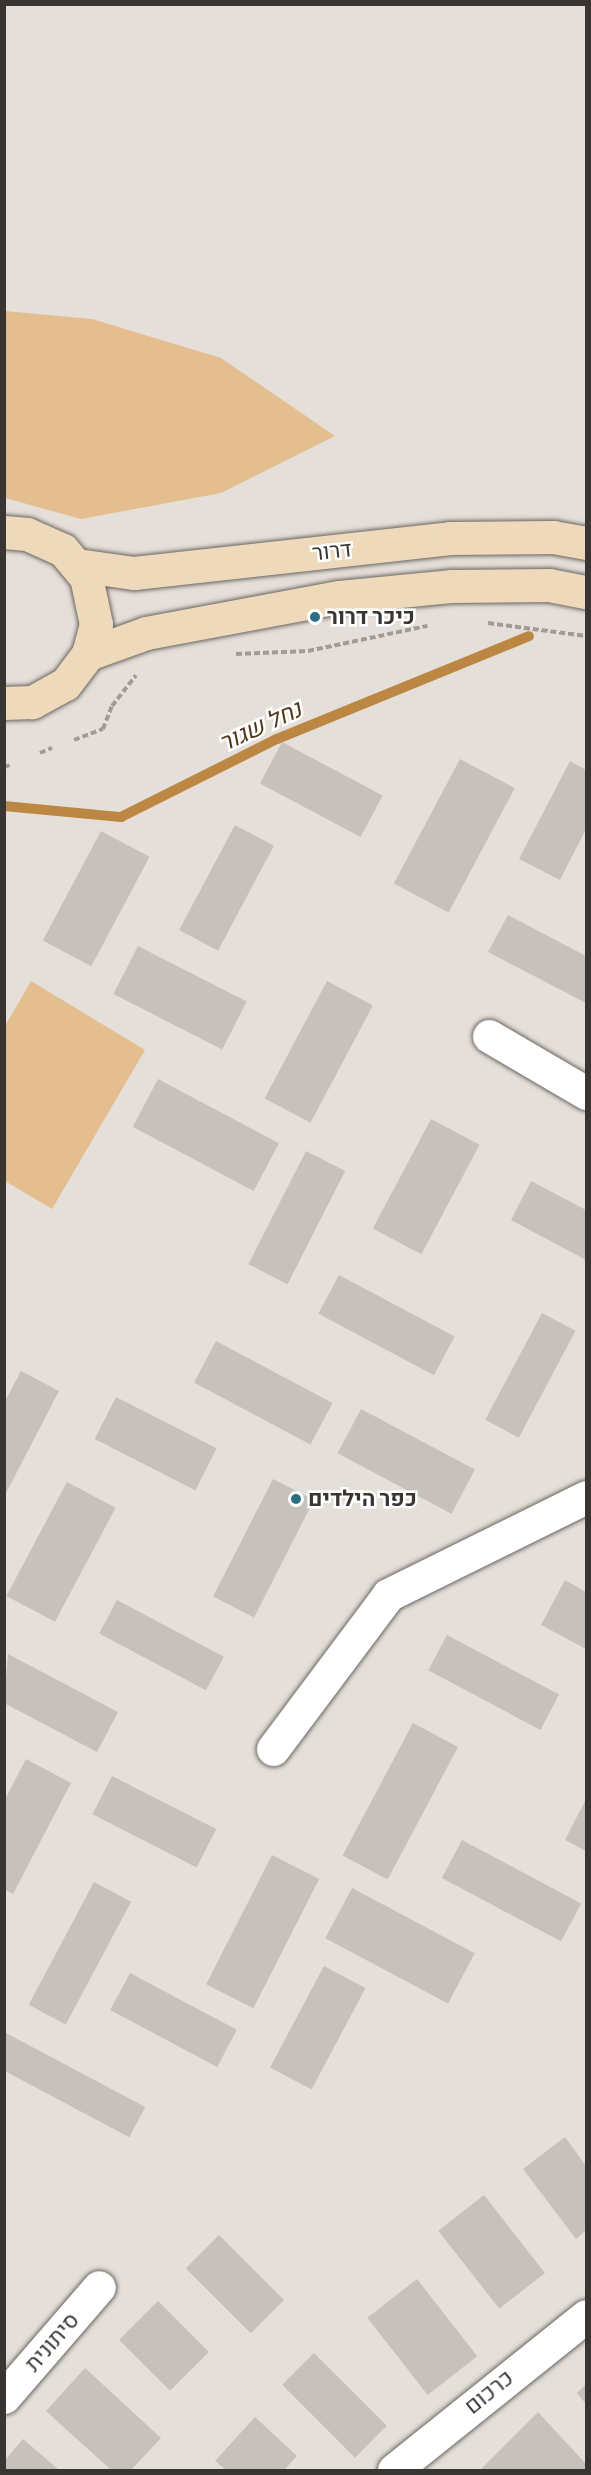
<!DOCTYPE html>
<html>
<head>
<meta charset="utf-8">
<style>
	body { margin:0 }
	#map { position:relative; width:591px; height:2475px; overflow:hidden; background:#e5dfd9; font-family:"Zilla Slab",Heebo,serif }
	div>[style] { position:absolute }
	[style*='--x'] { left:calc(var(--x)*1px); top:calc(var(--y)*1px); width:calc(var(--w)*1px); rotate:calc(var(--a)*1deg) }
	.green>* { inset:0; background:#e5be8f }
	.stream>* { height:10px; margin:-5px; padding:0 5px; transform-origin:5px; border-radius:5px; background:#bb8742 }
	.building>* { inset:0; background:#c7c1bb; transform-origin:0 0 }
	.path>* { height:4px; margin-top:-2px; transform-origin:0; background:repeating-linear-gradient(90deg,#a09b97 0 6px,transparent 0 9px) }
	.roads { filter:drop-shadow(0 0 2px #6b6660) drop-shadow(0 0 2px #6b6660) }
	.street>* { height:33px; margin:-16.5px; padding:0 16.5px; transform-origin:16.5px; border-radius:16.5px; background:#fff }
	.secondary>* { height:33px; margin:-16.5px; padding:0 16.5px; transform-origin:16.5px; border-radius:16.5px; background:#eedabb }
	.dots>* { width:16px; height:16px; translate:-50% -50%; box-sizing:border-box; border:3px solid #fff; border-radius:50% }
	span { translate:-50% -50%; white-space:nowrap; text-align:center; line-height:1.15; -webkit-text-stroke:5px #fff; paint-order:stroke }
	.street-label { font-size:22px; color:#383533 }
	.poi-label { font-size:22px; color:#383533; font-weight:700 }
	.left { translate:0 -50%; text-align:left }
	.water-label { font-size:24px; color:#513a1c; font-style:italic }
	.frame { position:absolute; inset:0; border:6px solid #383533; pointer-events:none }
</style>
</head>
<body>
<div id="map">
	<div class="green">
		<i style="clip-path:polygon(5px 311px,92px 319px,221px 358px,335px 436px,221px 493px,81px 519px,5px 498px)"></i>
		<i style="clip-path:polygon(31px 981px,145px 1050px,52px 1209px,5px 1181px,5px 1026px)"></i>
	</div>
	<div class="stream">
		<i style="--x:4;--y:806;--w:118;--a:5.4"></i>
		<i style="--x:121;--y:817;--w:174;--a:-26.6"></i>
		<i style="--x:277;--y:739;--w:272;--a:-22.2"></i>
	</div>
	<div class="building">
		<i style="left:282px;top:742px;width:114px;height:47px;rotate:28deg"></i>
		<i style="left:460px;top:759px;width:62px;height:141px;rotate:28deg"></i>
		<i style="clip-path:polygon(570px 761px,586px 770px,586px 829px,560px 880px,519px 859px)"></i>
		<i style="left:235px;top:825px;width:44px;height:119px;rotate:28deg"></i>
		<i style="left:101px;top:831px;width:55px;height:124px;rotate:28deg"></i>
		<i style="clip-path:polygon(508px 915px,586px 956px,586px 1003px,488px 952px)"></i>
		<i style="left:138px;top:946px;width:122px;height:54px;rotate:27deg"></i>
		<i style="left:327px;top:981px;width:52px;height:133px;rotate:28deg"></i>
		<i style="left:158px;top:1079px;width:137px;height:54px;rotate:28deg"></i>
		<i style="left:431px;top:1119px;width:55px;height:124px;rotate:28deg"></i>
		<i style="left:306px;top:1151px;width:44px;height:127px;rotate:27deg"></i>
		<i style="clip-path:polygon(531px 1181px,586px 1210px,586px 1260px,511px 1220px)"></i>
		<i style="left:339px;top:1275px;width:131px;height:44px;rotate:28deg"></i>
		<i style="left:542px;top:1313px;width:38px;height:121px;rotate:28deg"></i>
		<i style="left:216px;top:1341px;width:132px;height:47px;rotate:28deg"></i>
		<i style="clip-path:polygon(21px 1371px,59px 1391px,4px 1497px,4px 1403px)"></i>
		<i style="left:116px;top:1397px;width:113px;height:47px;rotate:27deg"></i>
		<i style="left:361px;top:1409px;width:129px;height:50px;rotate:28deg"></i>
		<i style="left:273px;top:1479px;width:46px;height:132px;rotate:27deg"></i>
		<i style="left:67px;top:1482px;width:55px;height:129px;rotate:28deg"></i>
		<i style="clip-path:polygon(565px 1580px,586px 1592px,586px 1649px,541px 1625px)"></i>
		<i style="left:117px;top:1600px;width:121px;height:38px;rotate:28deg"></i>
		<i style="left:447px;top:1635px;width:127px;height:40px;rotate:28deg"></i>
		<i style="clip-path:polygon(8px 1654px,118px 1712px,97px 1752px,4px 1703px)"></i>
		<i style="left:413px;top:1723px;width:51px;height:150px;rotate:28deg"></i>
		<i style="clip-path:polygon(26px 1759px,71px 1783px,13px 1894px,4px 1889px,4px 1801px)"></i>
		<i style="left:112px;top:1776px;width:117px;height:43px;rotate:27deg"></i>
		<i style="clip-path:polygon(586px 1799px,586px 1851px,565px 1840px)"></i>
		<i style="left:462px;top:1840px;width:135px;height:43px;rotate:28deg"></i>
		<i style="left:272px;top:1855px;width:53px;height:145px;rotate:27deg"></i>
		<i style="left:94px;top:1882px;width:42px;height:139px;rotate:28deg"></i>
		<i style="left:352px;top:1888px;width:139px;height:57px;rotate:28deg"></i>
		<i style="left:324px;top:1966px;width:47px;height:115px;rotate:28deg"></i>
		<i style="left:130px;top:1973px;width:121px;height:42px;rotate:28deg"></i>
		<i style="left:4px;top:2032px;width:160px;height:34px;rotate:28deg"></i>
		<i style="clip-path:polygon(565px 2137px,586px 2166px,586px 2230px,576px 2239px,523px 2169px)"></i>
		<i style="left:484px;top:2195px;width:99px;height:58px;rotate:52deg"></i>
		<i style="left:219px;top:2235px;width:92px;height:47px;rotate:45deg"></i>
		<i style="left:417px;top:2279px;width:98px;height:63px;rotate:52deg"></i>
		<i style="left:158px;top:2301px;width:72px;height:55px;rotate:45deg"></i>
		<i style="left:314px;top:2353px;width:103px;height:45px;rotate:45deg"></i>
		<i style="clip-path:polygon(85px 2368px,161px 2438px,131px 2470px,111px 2470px,46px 2411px)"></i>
		<i style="clip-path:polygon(586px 2384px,586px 2404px,577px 2393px)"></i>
		<i style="clip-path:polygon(538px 2412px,586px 2464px,586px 2470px,480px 2470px)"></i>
		<i style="clip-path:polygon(255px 2417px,297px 2456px,284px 2470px,226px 2470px,215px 2461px)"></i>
		<i style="clip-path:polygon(23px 2439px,59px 2470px,4px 2470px,4px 2461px)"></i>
	</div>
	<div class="path">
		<i style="--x:488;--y:623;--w:99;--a:7.6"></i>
		<i style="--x:236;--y:654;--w:72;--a:-2.4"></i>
		<i style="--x:308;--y:651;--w:122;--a:-11.9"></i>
		<i style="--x:74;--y:740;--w:31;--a:-21"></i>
		<i style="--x:103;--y:729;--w:25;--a:-69"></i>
		<i style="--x:112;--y:706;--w:39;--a:-52"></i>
		<i style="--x:40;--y:753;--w:13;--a:-23"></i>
		<i style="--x:4;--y:767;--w:6;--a:-18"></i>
	</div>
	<div class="roads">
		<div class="street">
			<i style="--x:489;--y:1036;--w:113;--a:30.4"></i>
			<i style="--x:273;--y:1749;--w:192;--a:-53.2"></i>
			<i style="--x:388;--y:1595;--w:221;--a:-26.3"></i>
			<i style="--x:4;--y:2397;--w:145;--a:-49.2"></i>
			<i style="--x:394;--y:2470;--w:246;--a:-38.7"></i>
		</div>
		<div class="secondary">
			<i style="--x:4;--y:532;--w:23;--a:5"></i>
			<i style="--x:27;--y:534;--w:39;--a:24"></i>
			<i style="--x:63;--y:550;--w:35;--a:50"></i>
			<i style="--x:86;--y:577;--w:48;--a:78"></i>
			<i style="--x:96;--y:624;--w:31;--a:105"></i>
			<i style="--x:88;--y:654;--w:38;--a:127"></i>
			<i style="--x:65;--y:684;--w:38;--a:151"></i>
			<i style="--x:32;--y:702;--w:28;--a:178"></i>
			<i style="--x:77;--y:565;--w:58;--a:8"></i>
			<i style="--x:134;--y:573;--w:318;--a:-6.3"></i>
			<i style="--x:450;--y:538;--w:103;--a:-0.6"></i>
			<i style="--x:553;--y:537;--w:34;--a:10"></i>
			<i style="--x:88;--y:654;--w:62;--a:-19.9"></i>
			<i style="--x:146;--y:633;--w:196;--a:-10.6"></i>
			<i style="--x:339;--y:597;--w:114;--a:-5.6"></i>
			<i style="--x:452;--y:586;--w:97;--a:-0.6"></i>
			<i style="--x:549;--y:585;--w:38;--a:11"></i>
		</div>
	</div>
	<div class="dots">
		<i style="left:315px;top:617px;background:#2d6d81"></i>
		<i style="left:296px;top:1499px;background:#2d6d81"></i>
	</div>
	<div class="street-label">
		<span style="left:332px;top:551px;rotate:-6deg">דרור</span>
		<span style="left:52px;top:2342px;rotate:-49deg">סיתונית</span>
		<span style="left:489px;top:2392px;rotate:-39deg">כרכום</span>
	</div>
	<div class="poi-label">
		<span class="left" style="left:327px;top:617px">כיכר דרור</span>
		<span class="left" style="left:308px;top:1499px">כפר הילדים</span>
	</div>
	<div class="water-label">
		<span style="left:260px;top:726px;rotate:-25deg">נחל שגור</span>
	</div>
	<div class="frame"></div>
</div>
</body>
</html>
